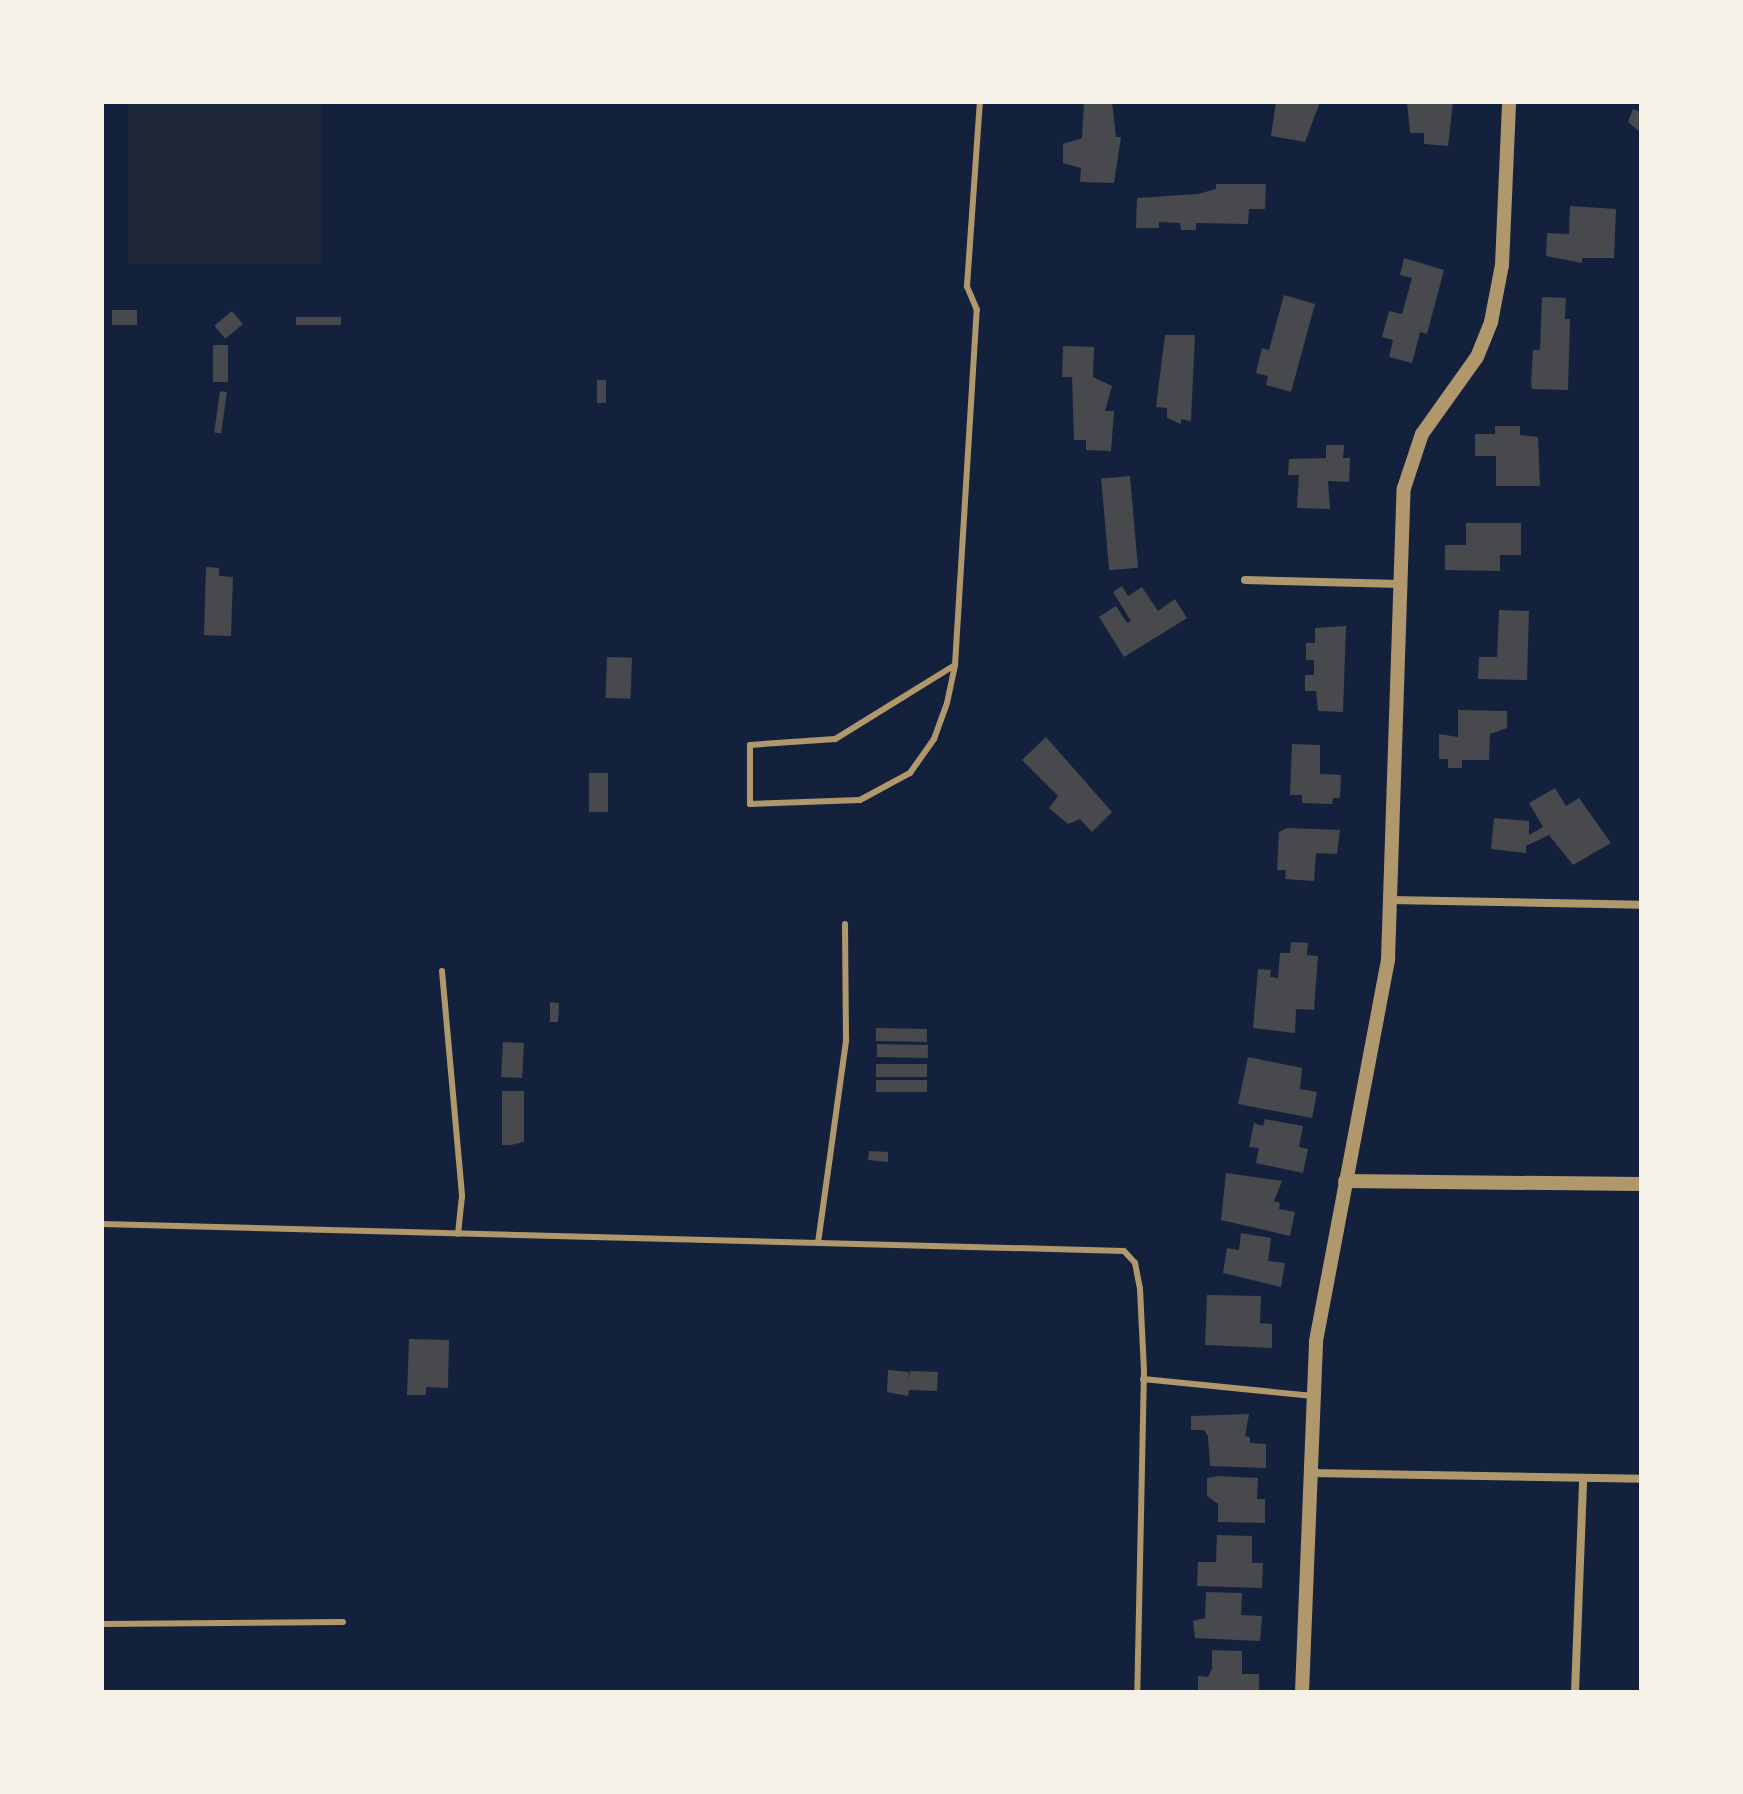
<!DOCTYPE html>
<html>
<head>
<meta charset="utf-8">
<style>
	body { margin:0 }
	#map { position:relative; width:1743px; height:1794px; overflow:hidden; background:#14213d; font-family:"Space Grotesk",sans-serif }
	div>[style] { position:absolute }
	[style*='--x'] { left:calc(var(--x)*1px); top:calc(var(--y)*1px); width:calc(var(--w)*1px); rotate:calc(var(--a)*1deg) }
	.green>* { inset:0; background:#1d2539; transform-origin:0 0 }
	.building>* { inset:0; background:#48494c; transform-origin:0 0 }
	.service>* { height:6px; margin:-3px; padding:0 3px; transform-origin:3px; border-radius:3px; background:#b1986c }
	.minor>* { height:8px; margin:-4px; padding:0 4px; transform-origin:4px; border-radius:4px; background:#b1986c }
	.tertiary>* { height:14px; margin:-7px; padding:0 7px; transform-origin:7px; border-radius:7px; background:#b1986c }
	span { translate:-50% -50%; white-space:nowrap; text-align:center; line-height:1.15; -webkit-text-stroke:8px #f6f1e7; paint-order:stroke }
	.frame { position:absolute; inset:0; border:104px solid #f6f1e7; pointer-events:none }
</style>
</head>
<body>
<div id="map">
	<div class="green">
		<i style="left:128px;top:102px;width:193px;height:162px"></i>
	</div>
	<div class="building">
		<i style="clip-path:polygon(1084px 102px,1112px 102px,1116px 137px,1121px 137px,1114px 183px,1080px 182px,1081px 168px,1063px 163px,1063px 144px,1082px 138px)"></i>
		<i style="clip-path:polygon(1276px 102px,1320px 102px,1305px 142px,1271px 136px)"></i>
		<i style="clip-path:polygon(1407px 102px,1453px 102px,1448px 146px,1424px 144px,1424px 133px,1410px 133px)"></i>
		<i style="clip-path:polygon(1633px 109px,1641px 112px,1641px 133px,1628px 122px)"></i>
		<i style="clip-path:polygon(1216px 184px,1266px 184px,1265px 209px,1249px 209px,1248px 224px,1196px 223px,1196px 230px,1181px 230px,1180px 223px,1159px 222px,1159px 228px,1136px 228px,1137px 198px,1198px 194px,1216px 189px)"></i>
		<i style="clip-path:polygon(1570px 206px,1616px 209px,1614px 258px,1582px 258px,1582px 263px,1546px 256px,1547px 233px,1569px 234px)"></i>
		<i style="clip-path:polygon(1404px 258px,1444px 270px,1427px 334px,1420px 332px,1412px 363px,1389px 357px,1393px 340px,1382px 337px,1389px 311px,1402px 314px,1412px 278px,1400px 275px)"></i>
		<i style="clip-path:polygon(1284px 295px,1315px 304px,1291px 392px,1266px 385px,1268px 376px,1256px 373px,1262px 348px,1269px 350px)"></i>
		<i style="clip-path:polygon(1542px 297px,1566px 298px,1565px 319px,1570px 319px,1568px 390px,1532px 389px,1531px 384px,1533px 350px,1540px 350px)"></i>
		<i style="left:137px;top:310px;width:15px;height:25px;rotate:90deg"></i>
		<i style="left:232px;top:311px;width:17px;height:23px;rotate:50deg"></i>
		<i style="left:296px;top:317px;width:45px;height:8px"></i>
		<i style="clip-path:polygon(1165px 335px,1195px 335px,1191px 421px,1181px 419px,1181px 424px,1167px 418px,1167px 408px,1156px 407px)"></i>
		<i style="left:213px;top:345px;width:15px;height:37px"></i>
		<i style="clip-path:polygon(1063px 346px,1094px 347px,1093px 377px,1112px 386px,1105px 411px,1114px 411px,1111px 451px,1086px 450px,1086px 440px,1074px 440px,1072px 377px,1062px 377px)"></i>
		<i style="left:597px;top:380px;width:9px;height:23px"></i>
		<i style="left:220px;top:391px;width:7px;height:42px;rotate:8deg"></i>
		<i style="clip-path:polygon(1495px 426px,1520px 426px,1520px 435px,1538px 437px,1540px 486px,1496px 486px,1496px 456px,1475px 456px,1475px 434px,1495px 434px)"></i>
		<i style="clip-path:polygon(1326px 445px,1344px 445px,1343px 458px,1350px 458px,1349px 482px,1328px 481px,1330px 509px,1297px 508px,1299px 475px,1288px 475px,1289px 459px,1326px 458px)"></i>
		<i style="left:1130px;top:476px;width:92px;height:29px;rotate:85deg"></i>
		<i style="clip-path:polygon(1466px 523px,1521px 523px,1521px 555px,1500px 555px,1500px 571px,1445px 570px,1445px 545px,1466px 545px)"></i>
		<i style="clip-path:polygon(206px 567px,219px 568px,219px 576px,233px 577px,231px 636px,204px 635px)"></i>
		<i style="clip-path:polygon(1122px 586px,1128px 596px,1142px 587px,1158px 611px,1175px 599px,1187px 618px,1124px 657px,1099px 617px,1116px 606px,1127px 623px,1131px 621px,1113px 592px)"></i>
		<i style="clip-path:polygon(1499px 610px,1529px 611px,1527px 680px,1478px 679px,1479px 657px,1497px 657px)"></i>
		<i style="clip-path:polygon(1346px 626px,1343px 712px,1318px 711px,1316px 691px,1305px 691px,1305px 675px,1314px 675px,1314px 660px,1306px 660px,1306px 643px,1315px 643px,1315px 628px)"></i>
		<i style="left:607px;top:657px;width:25px;height:41px;rotate:2deg"></i>
		<i style="clip-path:polygon(1458px 710px,1507px 711px,1507px 728px,1490px 734px,1489px 760px,1462px 760px,1462px 768px,1448px 768px,1448px 759px,1439px 759px,1439px 734px,1458px 737px)"></i>
		<i style="clip-path:polygon(1046px 737px,1112px 812px,1092px 832px,1080px 819px,1068px 824px,1049px 808px,1058px 796px,1022px 760px)"></i>
		<i style="clip-path:polygon(1292px 744px,1320px 745px,1320px 774px,1341px 775px,1340px 798px,1333px 798px,1332px 804px,1302px 803px,1302px 795px,1290px 795px)"></i>
		<i style="left:589px;top:773px;width:19px;height:39px"></i>
		<i style="clip-path:polygon(1555px 788px,1566px 806px,1579px 798px,1611px 843px,1573px 865px,1549px 835px,1526px 846px,1526px 853px,1491px 849px,1494px 818px,1529px 821px,1529px 835px,1543px 827px,1529px 803px)"></i>
		<i style="clip-path:polygon(1287px 828px,1340px 830px,1337px 854px,1316px 853px,1314px 881px,1285px 879px,1286px 870px,1277px 870px,1279px 832px)"></i>
		<i style="clip-path:polygon(1291px 942px,1308px 943px,1307px 955px,1318px 956px,1314px 1010px,1296px 1009px,1295px 1033px,1253px 1028px,1258px 969px,1271px 970px,1270px 977px,1278px 978px,1280px 953px,1290px 953px)"></i>
		<i style="clip-path:polygon(550px 1002px,559px 1003px,558px 1022px,550px 1022px)"></i>
		<i style="left:876px;top:1028px;width:51px;height:13px;rotate:1deg"></i>
		<i style="left:503px;top:1042px;width:21px;height:35px;rotate:3deg"></i>
		<i style="left:877px;top:1044px;width:51px;height:13px;rotate:1deg"></i>
		<i style="clip-path:polygon(1248px 1057px,1302px 1068px,1300px 1089px,1317px 1092px,1312px 1118px,1238px 1104px)"></i>
		<i style="left:876px;top:1064px;width:51px;height:13px"></i>
		<i style="left:876px;top:1080px;width:51px;height:12px"></i>
		<i style="clip-path:polygon(502px 1091px,524px 1091px,524px 1142px,511px 1145px,502px 1145px)"></i>
		<i style="clip-path:polygon(1265px 1119px,1303px 1126px,1299px 1147px,1308px 1149px,1303px 1173px,1256px 1163px,1259px 1148px,1249px 1147px,1254px 1123px,1263px 1126px)"></i>
		<i style="clip-path:polygon(869px 1151px,888px 1152px,888px 1162px,868px 1160px)"></i>
		<i style="clip-path:polygon(1226px 1173px,1282px 1181px,1274px 1201px,1280px 1203px,1279px 1209px,1295px 1212px,1290px 1236px,1221px 1220px)"></i>
		<i style="clip-path:polygon(1241px 1233px,1271px 1238px,1268px 1261px,1285px 1263px,1281px 1287px,1223px 1273px,1227px 1248px,1239px 1250px)"></i>
		<i style="clip-path:polygon(1207px 1295px,1261px 1296px,1260px 1323px,1272px 1324px,1272px 1348px,1205px 1345px)"></i>
		<i style="clip-path:polygon(409px 1339px,449px 1340px,448px 1388px,426px 1387px,426px 1395px,407px 1395px)"></i>
		<i style="clip-path:polygon(888px 1370px,909px 1372px,908px 1382px,910px 1371px,938px 1372px,937px 1391px,909px 1390px,908px 1396px,887px 1392px)"></i>
		<i style="clip-path:polygon(1249px 1414px,1245px 1436px,1250px 1437px,1250px 1443px,1266px 1444px,1266px 1468px,1210px 1466px,1208px 1436px,1204px 1430px,1191px 1430px,1191px 1416px)"></i>
		<i style="clip-path:polygon(1219px 1476px,1258px 1478px,1257px 1499px,1265px 1499px,1265px 1523px,1218px 1522px,1218px 1504px,1207px 1496px,1207px 1478px)"></i>
		<i style="clip-path:polygon(1217px 1535px,1252px 1536px,1252px 1563px,1263px 1563px,1262px 1588px,1197px 1586px,1198px 1562px,1216px 1562px)"></i>
		<i style="clip-path:polygon(1206px 1592px,1242px 1593px,1241px 1615px,1262px 1616px,1260px 1641px,1195px 1638px,1193px 1621px,1205px 1618px)"></i>
		<i style="clip-path:polygon(1212px 1650px,1242px 1651px,1242px 1674px,1259px 1674px,1259px 1692px,1198px 1692px,1198px 1676px,1208px 1677px,1212px 1669px)"></i>
	</div>
	<div class="service">
		<i style="--x:955;--y:665;--w:141;--a:148.3"></i>
		<i style="--x:835;--y:739;--w:85;--a:176"></i>
		<i style="--x:750;--y:745;--w:59;--a:90"></i>
		<i style="--x:750;--y:804;--w:110;--a:-2.1"></i>
		<i style="--x:860;--y:800;--w:57;--a:-28.4"></i>
		<i style="--x:910;--y:773;--w:42;--a:-54.8"></i>
		<i style="--x:934;--y:739;--w:38;--a:-70"></i>
		<i style="--x:947;--y:703;--w:39;--a:-78"></i>
		<i style="--x:955;--y:665;--w:356;--a:-86.5"></i>
		<i style="--x:977;--y:310;--w:26;--a:-113"></i>
		<i style="--x:967;--y:286;--w:184;--a:-86"></i>
		<i style="--x:442;--y:971;--w:226;--a:84.9"></i>
		<i style="--x:462;--y:1196;--w:38;--a:96"></i>
		<i style="--x:102;--y:1224;--w:1022;--a:1.51"></i>
		<i style="--x:1124;--y:1251;--w:16;--a:47"></i>
		<i style="--x:1135;--y:1263;--w:26;--a:79"></i>
		<i style="--x:1140;--y:1289;--w:82;--a:87.2"></i>
		<i style="--x:1144;--y:1371;--w:321;--a:91.2"></i>
		<i style="--x:818;--y:1243;--w:205;--a:-82.1"></i>
		<i style="--x:846;--y:1040;--w:116;--a:-90.5"></i>
		<i style="--x:1143;--y:1379;--w:171;--a:5.7"></i>
		<i style="--x:102;--y:1624;--w:241;--a:-0.5"></i>
	</div>
	<div class="minor">
		<i style="--x:1245;--y:580;--w:156;--a:1.5"></i>
		<i style="--x:1390;--y:900;--w:251;--a:1.1"></i>
		<i style="--x:1310;--y:1473;--w:331;--a:1"></i>
		<i style="--x:1575;--y:1692;--w:213;--a:-87.8"></i>
	</div>
	<div class="tertiary">
		<i style="--x:1345;--y:1181;--w:296;--a:0.6"></i>
		<i style="--x:1302;--y:1692;--w:351;--a:-87.7"></i>
		<i style="--x:1316;--y:1341;--w:389;--a:-79.3"></i>
		<i style="--x:1388;--y:959;--w:471;--a:-88.1"></i>
		<i style="--x:1404;--y:488;--w:57;--a:-71.6"></i>
		<i style="--x:1422;--y:434;--w:95;--a:-54.5"></i>
		<i style="--x:1477;--y:357;--w:38;--a:-68"></i>
		<i style="--x:1491;--y:322;--w:58;--a:-79.1"></i>
		<i style="--x:1502;--y:265;--w:163;--a:-87.5"></i>
	</div>
	<div class="frame"></div>
</div>
</body>
</html>
